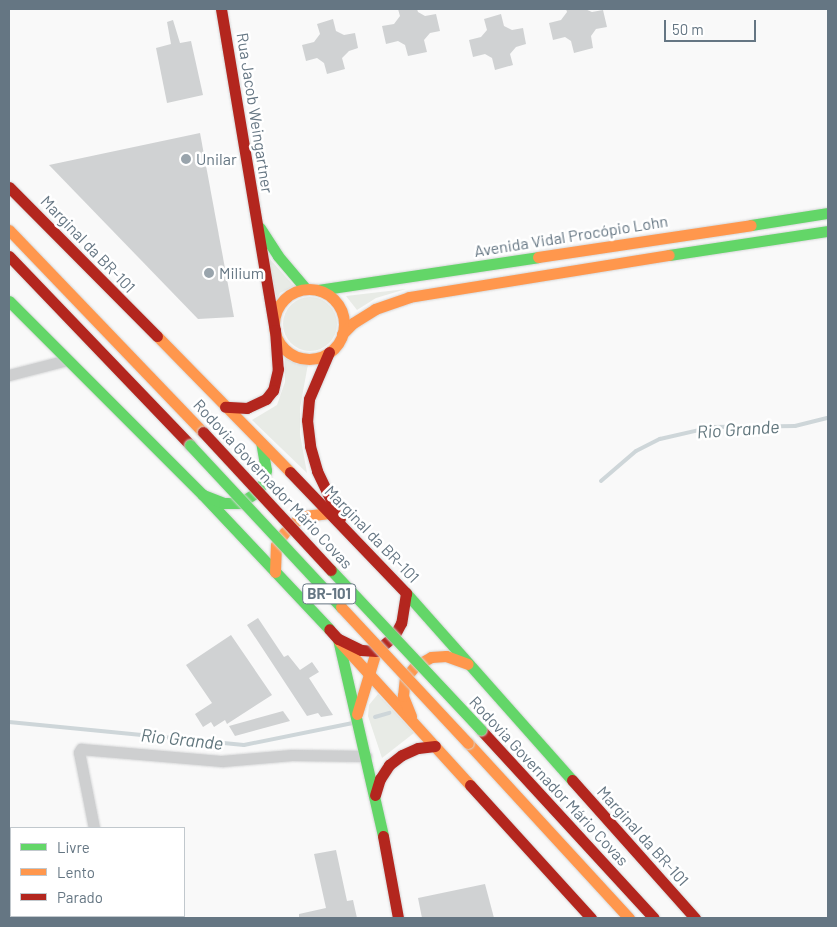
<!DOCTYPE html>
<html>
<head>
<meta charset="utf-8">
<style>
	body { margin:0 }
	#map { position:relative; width:837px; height:927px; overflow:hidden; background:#f9f9f9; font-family:Barlow,sans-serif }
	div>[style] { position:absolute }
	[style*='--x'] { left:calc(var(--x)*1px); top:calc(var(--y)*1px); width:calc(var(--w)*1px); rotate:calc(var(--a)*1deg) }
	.green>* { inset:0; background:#e8ebe6 }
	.round { border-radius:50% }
	.stream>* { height:4px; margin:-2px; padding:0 2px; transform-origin:2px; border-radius:2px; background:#ced6d9 }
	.building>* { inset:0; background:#d0d2d3 }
	.roads { filter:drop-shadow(0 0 1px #d5d6d7) drop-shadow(0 0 1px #d5d6d7) }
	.street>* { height:11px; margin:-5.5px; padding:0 5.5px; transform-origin:5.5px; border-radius:5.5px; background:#cecfd0 }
	.fast>* { height:11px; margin:-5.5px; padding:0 5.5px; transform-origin:5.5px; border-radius:5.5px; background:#63d668 }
	.slow>* { height:11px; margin:-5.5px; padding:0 5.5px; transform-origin:5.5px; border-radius:5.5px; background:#ff974d }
	.slow>.ring { margin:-5.5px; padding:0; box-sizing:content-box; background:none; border:11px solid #ff974d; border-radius:50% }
	.jam>* { height:11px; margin:-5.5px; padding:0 5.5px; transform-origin:5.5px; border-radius:5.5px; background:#b3261e }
	.bridges { filter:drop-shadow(0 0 1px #d5d6d6) drop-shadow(0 0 1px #d5d6d6) }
	.fast-bridge>* { height:11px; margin:-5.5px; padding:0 5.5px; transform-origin:5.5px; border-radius:5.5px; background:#63d668 }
	.slow-bridge>* { height:11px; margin:-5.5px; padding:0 5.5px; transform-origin:5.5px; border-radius:5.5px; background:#ff974d }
	.jam-bridge>* { height:11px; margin:-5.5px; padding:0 5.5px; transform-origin:5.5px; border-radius:5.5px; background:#b3261e }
	.dots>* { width:14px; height:14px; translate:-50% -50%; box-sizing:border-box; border:2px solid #fff; border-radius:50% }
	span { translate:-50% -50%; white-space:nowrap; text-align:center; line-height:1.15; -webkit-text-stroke:5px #fff; paint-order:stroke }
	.shield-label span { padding:1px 4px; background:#fff; border:1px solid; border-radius:4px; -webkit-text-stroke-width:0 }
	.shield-label { font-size:15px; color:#657683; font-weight:700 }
	.street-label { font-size:16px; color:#657683 }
	.poi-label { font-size:16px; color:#657683 }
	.left { translate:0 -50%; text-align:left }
	.water-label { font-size:18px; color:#60757c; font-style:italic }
	.frame { position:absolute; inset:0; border:10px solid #657683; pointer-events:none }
	.legend { position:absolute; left:10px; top:827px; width:175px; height:90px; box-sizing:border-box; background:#fff; border:1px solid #c1c8cd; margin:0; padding:6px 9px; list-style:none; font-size:15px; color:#657683 }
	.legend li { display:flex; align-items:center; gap:10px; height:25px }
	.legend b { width:25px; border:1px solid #c1c8cd }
	.scale { position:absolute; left:664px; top:20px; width:92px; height:22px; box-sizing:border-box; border:2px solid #657683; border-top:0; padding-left:6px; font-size:15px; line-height:18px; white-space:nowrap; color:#657683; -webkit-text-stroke:4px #fff; paint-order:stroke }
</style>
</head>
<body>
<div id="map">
	<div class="green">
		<i style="clip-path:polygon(268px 257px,294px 286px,280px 293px,277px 299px)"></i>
		<i style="clip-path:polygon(406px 289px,376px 298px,357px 310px,346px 296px)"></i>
		<i class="round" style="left:283px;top:297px;width:54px;height:54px"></i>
		<i style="clip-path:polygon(285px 358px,297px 364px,308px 364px,300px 408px,300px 434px,307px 473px,252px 420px,277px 405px,285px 382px)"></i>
		<i style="clip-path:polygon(378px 694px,414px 733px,382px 758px,368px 716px,369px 705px)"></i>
	</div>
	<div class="stream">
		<i style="--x:601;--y:481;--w:46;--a:-40.6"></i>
		<i style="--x:636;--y:451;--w:27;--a:-27"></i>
		<i style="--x:660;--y:439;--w:53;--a:-13"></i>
		<i style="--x:712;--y:427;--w:83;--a:-0.7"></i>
		<i style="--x:795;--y:426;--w:34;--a:-14"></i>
		<i style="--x:375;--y:717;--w:15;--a:-16"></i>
		<i style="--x:9;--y:722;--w:236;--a:5.6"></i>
		<i style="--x:244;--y:745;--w:111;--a:-11.4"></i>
	</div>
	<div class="building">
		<i style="clip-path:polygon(398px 9px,417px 9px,418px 12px,425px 16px,436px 14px,440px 31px,430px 33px,424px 40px,427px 52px,408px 56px,405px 45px,398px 41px,386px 44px,382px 26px,394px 24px,400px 16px)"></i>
		<i style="clip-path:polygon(566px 9px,585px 9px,592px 12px,603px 10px,607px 27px,596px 29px,591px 36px,593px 48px,574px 53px,571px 41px,565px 37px,553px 40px,549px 23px,561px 20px,567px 12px)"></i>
		<i style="clip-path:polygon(501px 14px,504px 26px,512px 30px,523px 28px,526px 44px,516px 47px,510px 54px,513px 65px,495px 70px,492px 58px,485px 54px,473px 57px,469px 40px,481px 37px,487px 30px,484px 19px)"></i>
		<i style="clip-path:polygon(333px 19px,336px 31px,344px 35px,355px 33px,358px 48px,349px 51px,342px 58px,345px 69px,327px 74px,324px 63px,317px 58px,306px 61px,302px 45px,314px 42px,320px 34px,317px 24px)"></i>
		<i style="clip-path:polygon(173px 20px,180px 43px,191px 41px,203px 95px,167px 103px,156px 48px,171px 44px,167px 22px)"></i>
		<i style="clip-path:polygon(200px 133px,234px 317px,198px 319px,49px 165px)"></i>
		<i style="clip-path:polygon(258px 618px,284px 657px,288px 655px,300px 670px,312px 662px,319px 672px,309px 678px,333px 715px,321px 717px,318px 713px,307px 716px,247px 625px)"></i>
		<i style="clip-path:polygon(231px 635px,272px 695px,227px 724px,225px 720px,214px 727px,211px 722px,203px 727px,195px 714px,212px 703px,186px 665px)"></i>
		<i style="clip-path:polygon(283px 711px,290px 721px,235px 736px,229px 726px)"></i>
		<i style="clip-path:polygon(336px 850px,347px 901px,353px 900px,357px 918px,299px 918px,299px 914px,326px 908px,314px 854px)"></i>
		<i style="clip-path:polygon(485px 884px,494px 918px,422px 918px,418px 898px)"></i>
	</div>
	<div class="roads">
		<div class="street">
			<i style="--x:9;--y:375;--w:60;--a:-14.5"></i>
			<i style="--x:94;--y:828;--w:77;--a:-101.2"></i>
			<i style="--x:79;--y:752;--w:4;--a:-56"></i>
			<i style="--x:81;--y:749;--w:142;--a:4.9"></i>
			<i style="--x:222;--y:761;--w:70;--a:-4.9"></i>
			<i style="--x:292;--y:755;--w:74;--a:0.8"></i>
		</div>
		<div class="fast">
			<i style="--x:751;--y:225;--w:78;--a:-8.9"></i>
			<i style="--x:260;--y:228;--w:33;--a:57"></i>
			<i style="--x:278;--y:256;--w:43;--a:49.7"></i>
			<i style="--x:669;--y:255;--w:161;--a:-8.6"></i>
			<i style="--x:318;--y:290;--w:222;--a:-8.5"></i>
			<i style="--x:9;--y:301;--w:273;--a:45"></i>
			<i style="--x:202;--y:494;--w:185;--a:46.7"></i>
			<i style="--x:203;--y:495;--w:22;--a:21"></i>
			<i style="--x:224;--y:503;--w:16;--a:0"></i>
			<i style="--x:240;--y:503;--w:17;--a:-33"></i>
			<i style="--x:254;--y:494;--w:16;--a:-50"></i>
			<i style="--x:264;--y:482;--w:12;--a:-81"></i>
			<i style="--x:266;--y:470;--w:27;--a:-100"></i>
			<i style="--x:406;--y:593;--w:250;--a:48.4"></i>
			<i style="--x:338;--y:639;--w:202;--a:77.1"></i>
		</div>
		<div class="slow">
			<i style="--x:9;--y:230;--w:280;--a:46.2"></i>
			<i style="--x:538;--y:257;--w:215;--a:-8.5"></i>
			<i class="ring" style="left:274px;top:289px;width:59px;height:59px"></i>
			<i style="--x:342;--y:334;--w:16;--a:-45"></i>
			<i style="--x:353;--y:323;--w:26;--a:-32"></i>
			<i style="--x:375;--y:309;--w:36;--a:-19"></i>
			<i style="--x:409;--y:297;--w:263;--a:-9.2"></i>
			<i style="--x:157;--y:336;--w:190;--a:45.6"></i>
			<i style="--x:275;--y:572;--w:27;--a:-88"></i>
			<i style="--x:276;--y:545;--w:14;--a:-56"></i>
			<i style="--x:284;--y:533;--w:17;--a:-45"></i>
			<i style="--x:296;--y:521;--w:10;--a:-29"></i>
			<i style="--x:305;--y:516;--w:26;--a:-7"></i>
			<i style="--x:339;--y:641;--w:195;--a:47.7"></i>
			<i style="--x:357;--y:714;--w:66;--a:-73.2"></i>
			<i style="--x:411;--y:716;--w:22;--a:-112"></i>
			<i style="--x:403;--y:696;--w:18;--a:-84"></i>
			<i style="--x:405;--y:678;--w:16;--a:-50"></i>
			<i style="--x:415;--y:666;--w:18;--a:-29"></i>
			<i style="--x:431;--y:657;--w:15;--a:-4"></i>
			<i style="--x:446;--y:656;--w:23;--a:20"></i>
			<i style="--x:468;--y:743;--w:238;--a:47.4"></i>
		</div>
		<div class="jam">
			<i style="--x:221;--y:9;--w:326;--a:80.5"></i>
			<i style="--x:275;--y:330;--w:39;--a:86"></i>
			<i style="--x:278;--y:369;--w:22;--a:103"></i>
			<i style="--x:273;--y:390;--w:11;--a:128"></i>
			<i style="--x:266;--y:399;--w:21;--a:155"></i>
			<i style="--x:247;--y:408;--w:22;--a:-177"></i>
			<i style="--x:9;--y:187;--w:210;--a:45.2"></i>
			<i style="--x:9;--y:256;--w:262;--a:46.2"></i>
			<i style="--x:329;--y:352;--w:51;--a:113.1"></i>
			<i style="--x:309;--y:399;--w:21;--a:95"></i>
			<i style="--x:307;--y:420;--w:26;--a:83"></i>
			<i style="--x:310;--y:446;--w:26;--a:74"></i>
			<i style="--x:317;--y:471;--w:53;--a:64.4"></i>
			<i style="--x:290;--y:472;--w:168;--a:46.2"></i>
			<i style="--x:406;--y:593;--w:30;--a:99"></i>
			<i style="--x:401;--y:623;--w:15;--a:118"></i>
			<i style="--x:394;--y:636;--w:23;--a:140"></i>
			<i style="--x:376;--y:651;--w:15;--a:-176"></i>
			<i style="--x:361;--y:650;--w:25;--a:-154"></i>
			<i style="--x:338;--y:639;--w:13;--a:-132"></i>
			<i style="--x:481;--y:730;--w:255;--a:47.4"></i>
			<i style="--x:572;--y:780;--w:185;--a:48.3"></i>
			<i style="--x:470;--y:785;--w:180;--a:47.7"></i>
			<i style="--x:375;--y:795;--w:17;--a:-73"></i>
			<i style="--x:380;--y:779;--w:17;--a:-57"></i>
			<i style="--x:389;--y:765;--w:16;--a:-38"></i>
			<i style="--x:402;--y:755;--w:17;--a:-24"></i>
			<i style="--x:418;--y:748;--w:17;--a:-7"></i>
			<i style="--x:383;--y:836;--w:83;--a:79.6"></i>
		</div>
	</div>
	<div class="bridges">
		<div class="fast-bridge">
			<i style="--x:190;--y:445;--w:221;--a:47"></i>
			<i style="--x:331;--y:570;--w:219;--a:46.8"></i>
		</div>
		<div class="slow-bridge">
			<i style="--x:341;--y:607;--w:186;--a:47"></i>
		</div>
		<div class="jam-bridge">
			<i style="--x:203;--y:432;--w:188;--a:47.2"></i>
		</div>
	</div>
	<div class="dots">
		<i style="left:186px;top:159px;background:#99a4ac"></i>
		<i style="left:209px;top:273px;background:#99a4ac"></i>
	</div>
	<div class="shield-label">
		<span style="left:329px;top:594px">BR-101</span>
	</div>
	<div class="street-label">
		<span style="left:255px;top:113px;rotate:81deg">Rua Jacob Weingartner</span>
		<span style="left:571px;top:236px;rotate:-9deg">Avenida Vidal Procópio Lohn</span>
		<span style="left:88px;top:244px;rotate:46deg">Marginal da BR-101</span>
		<span style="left:273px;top:484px;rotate:47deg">Rodovia Governador Mário Covas</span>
		<span style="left:372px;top:534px;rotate:46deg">Marginal da BR-101</span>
		<span style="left:549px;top:781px;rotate:47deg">Rodovia Governador Mário Covas</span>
		<span style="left:643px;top:836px;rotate:48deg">Marginal da BR-101</span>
	</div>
	<div class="poi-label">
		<span class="left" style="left:196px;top:159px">Unilar</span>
		<span class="left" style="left:219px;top:273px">Milium</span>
	</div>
	<div class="water-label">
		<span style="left:738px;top:429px;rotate:-4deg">Rio Grande</span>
		<span style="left:182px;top:739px;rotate:6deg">Rio Grande</span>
	</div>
	<div class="frame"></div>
	<ul class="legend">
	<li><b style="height:6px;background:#63d668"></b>Livre</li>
	<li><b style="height:6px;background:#ff974d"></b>Lento</li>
	<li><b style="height:6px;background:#b3261e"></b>Parado</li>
	</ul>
	<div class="scale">50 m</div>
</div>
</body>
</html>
